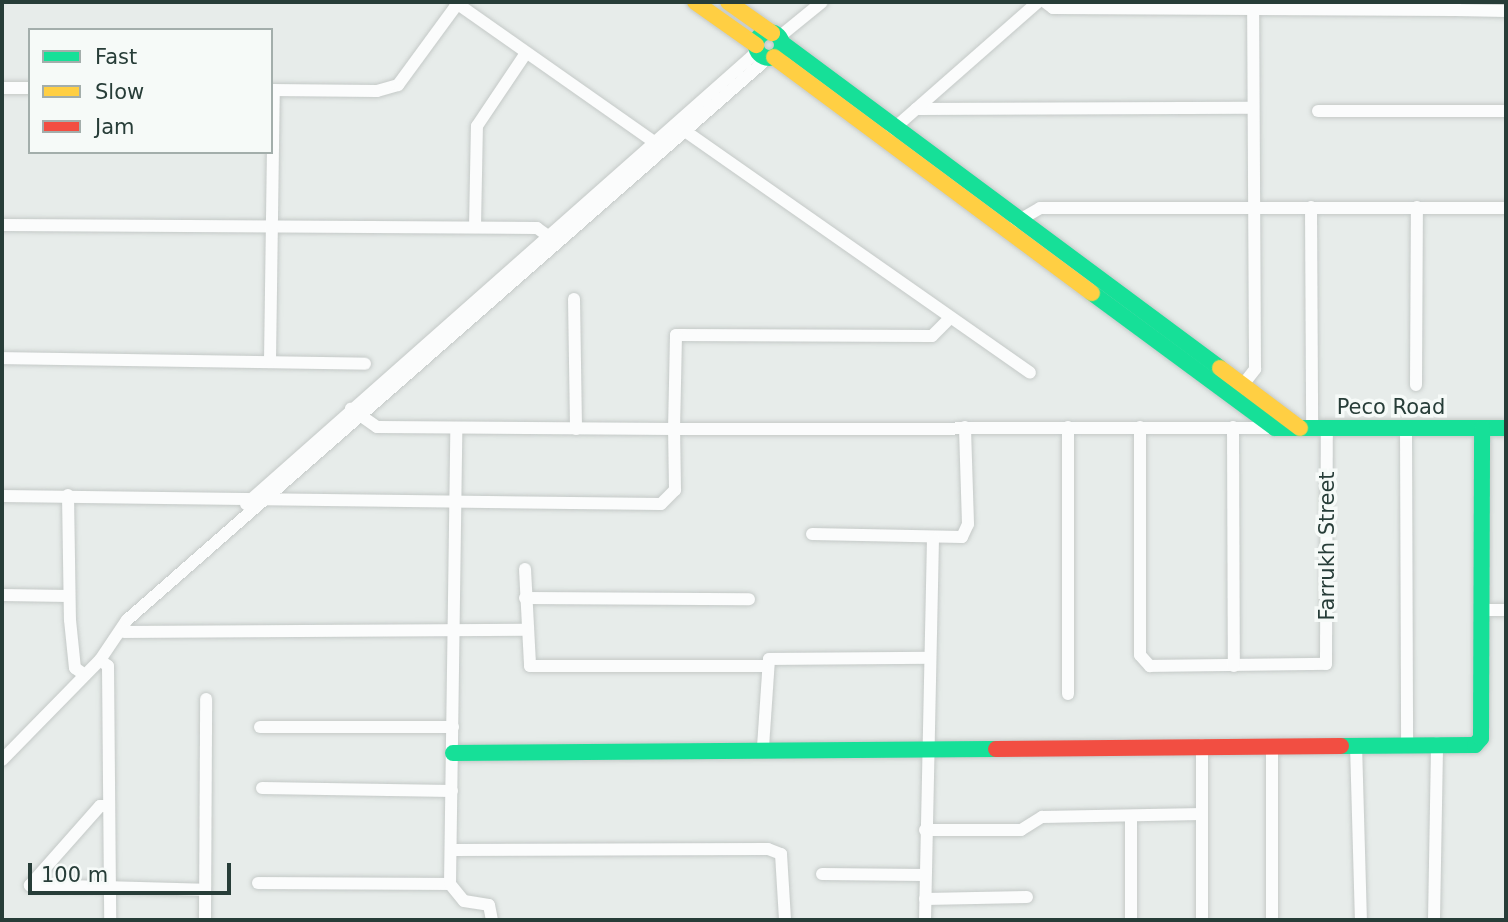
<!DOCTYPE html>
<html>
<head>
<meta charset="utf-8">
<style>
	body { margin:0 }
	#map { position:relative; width:1508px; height:922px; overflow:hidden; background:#e7ecea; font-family:"DejaVu Sans",sans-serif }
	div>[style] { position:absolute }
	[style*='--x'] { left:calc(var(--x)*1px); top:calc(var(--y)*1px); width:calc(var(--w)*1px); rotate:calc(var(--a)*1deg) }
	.roads { filter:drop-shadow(0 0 2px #c4c9c7) drop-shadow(0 0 2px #c4c9c7) }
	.street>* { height:12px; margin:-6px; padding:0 6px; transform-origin:6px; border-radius:6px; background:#fbfcfc }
	.fast>* { height:16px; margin:-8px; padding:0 8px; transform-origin:8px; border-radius:8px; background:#16e098 }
	.fast>.ring { margin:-8px; padding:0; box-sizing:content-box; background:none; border:16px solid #16e098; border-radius:50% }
	.slow>* { height:16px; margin:-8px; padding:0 8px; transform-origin:8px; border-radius:8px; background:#ffcf43 }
	.jam>* { height:16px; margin:-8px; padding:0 8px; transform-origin:8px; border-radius:8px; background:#f24e42 }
	span { translate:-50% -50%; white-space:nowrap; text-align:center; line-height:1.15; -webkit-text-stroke:7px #f6faf8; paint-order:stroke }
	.street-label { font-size:21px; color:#273d38 }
	.frame { position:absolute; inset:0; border:4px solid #273d38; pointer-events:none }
	.legend { position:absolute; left:28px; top:28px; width:245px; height:126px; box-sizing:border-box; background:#f6faf8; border:2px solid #a3aeab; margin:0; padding:9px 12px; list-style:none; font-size:21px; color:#273d38 }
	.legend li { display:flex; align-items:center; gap:14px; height:35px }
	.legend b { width:35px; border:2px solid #a3aeab }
	.scale { position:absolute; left:28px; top:863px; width:203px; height:32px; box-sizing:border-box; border:4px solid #273d38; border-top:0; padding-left:9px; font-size:21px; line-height:24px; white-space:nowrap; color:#273d38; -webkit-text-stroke:5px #f6faf8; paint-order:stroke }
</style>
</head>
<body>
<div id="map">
	<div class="roads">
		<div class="street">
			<i style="--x:455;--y:2;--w:252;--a:35.1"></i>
			<i style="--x:1045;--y:2;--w:10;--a:37"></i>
			<i style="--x:1053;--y:8;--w:402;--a:0.3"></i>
			<i style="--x:1455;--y:2;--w:8;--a:90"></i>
			<i style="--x:1455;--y:10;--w:51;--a:1.1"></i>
			<i style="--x:779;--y:37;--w:55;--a:-39.1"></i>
			<i style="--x:2;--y:88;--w:28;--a:0"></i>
			<i style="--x:271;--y:90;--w:106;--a:0.5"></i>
			<i style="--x:377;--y:91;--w:22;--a:-16"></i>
			<i style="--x:398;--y:85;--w:102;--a:-53.8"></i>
			<i style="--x:916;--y:109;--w:337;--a:-0.2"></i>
			<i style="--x:1318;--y:111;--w:188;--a:0"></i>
			<i style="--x:685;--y:131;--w:421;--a:35"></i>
			<i style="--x:891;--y:131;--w:196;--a:-41.3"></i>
			<i style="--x:1311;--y:207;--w:221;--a:89.7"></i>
			<i style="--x:1016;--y:222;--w:28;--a:-30"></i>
			<i style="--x:1040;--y:208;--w:466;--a:0"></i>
			<i style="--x:2;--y:225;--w:535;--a:0.32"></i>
			<i style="--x:537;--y:228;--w:17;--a:36"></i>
			<i style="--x:475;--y:227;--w:101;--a:-88.9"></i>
			<i style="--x:477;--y:126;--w:88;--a:-56.1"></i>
			<i style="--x:574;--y:299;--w:130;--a:89.1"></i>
			<i style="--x:949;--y:319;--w:24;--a:135"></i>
			<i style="--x:932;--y:336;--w:256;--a:-179.8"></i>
			<i style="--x:676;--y:335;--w:94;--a:91.2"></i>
			<i style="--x:674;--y:429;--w:601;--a:-0.1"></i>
			<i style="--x:2;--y:358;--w:363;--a:0.9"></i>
			<i style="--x:270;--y:361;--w:271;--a:-89.2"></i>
			<i style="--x:1416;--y:385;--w:178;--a:-89.7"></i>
			<i style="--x:1238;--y:391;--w:28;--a:-52"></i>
			<i style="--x:1255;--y:369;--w:359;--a:-90.3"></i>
			<i style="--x:1140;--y:427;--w:228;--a:90"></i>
			<i style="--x:1140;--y:655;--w:15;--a:48"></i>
			<i style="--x:1150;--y:666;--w:176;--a:-0.7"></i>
			<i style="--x:1326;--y:664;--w:236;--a:-89.8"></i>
			<i style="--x:1233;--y:427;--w:239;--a:89.8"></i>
			<i style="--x:1406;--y:428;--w:316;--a:89.8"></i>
			<i style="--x:68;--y:495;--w:125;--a:89.1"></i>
			<i style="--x:70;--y:620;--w:48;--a:84.1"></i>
			<i style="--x:75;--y:668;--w:12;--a:35"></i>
			<i style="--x:2;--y:496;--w:659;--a:0.7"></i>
			<i style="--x:661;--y:504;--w:20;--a:-45"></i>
			<i style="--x:675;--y:490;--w:61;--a:-90.9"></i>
			<i style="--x:674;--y:429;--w:297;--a:-179.6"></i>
			<i style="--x:377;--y:427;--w:32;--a:-145"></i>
			<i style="--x:246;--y:504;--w:684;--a:-41.5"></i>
			<i style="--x:812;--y:534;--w:150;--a:1.1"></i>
			<i style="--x:962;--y:537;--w:14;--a:-65"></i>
			<i style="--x:968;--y:524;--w:97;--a:-91.8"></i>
			<i style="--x:525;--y:569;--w:97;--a:87"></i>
			<i style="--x:530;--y:666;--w:236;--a:0"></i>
			<i style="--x:2;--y:595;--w:67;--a:0.9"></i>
			<i style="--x:525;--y:598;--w:224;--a:0.3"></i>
			<i style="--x:1481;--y:610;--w:25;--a:0"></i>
			<i style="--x:124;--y:632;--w:401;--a:-0.3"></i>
			<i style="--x:100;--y:660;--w:10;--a:37"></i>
			<i style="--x:108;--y:666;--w:254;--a:89.5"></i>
			<i style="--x:1068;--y:694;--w:267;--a:-90"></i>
			<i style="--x:260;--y:727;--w:193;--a:0"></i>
			<i style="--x:1356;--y:744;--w:176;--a:88.4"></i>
			<i style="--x:763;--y:747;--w:88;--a:-86.1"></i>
			<i style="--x:769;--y:659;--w:159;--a:-0.4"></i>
			<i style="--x:2;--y:760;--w:140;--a:-45.6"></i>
			<i style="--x:100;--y:660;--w:48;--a:-56"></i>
			<i style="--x:127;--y:620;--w:852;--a:-41.24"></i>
			<i style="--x:262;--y:788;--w:190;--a:0.9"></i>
			<i style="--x:108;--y:806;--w:8;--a:180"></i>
			<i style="--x:100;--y:806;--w:106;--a:131.5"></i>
			<i style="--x:30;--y:885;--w:174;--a:1.6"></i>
			<i style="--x:925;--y:830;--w:96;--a:0"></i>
			<i style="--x:1021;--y:830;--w:25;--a:-32"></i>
			<i style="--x:1042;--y:817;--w:160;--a:-1.1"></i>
			<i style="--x:451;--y:850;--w:317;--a:-0.2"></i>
			<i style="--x:768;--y:849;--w:14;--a:21"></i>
			<i style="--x:781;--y:854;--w:66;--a:86.5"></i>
			<i style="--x:822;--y:874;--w:103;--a:0.6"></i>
			<i style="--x:258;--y:883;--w:192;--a:0.3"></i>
			<i style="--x:450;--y:884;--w:455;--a:-89.2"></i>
			<i style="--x:450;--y:884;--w:22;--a:51"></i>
			<i style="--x:464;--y:901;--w:25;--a:9"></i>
			<i style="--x:489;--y:905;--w:15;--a:79"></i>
			<i style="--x:925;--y:899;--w:102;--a:-1.1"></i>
			<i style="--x:205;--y:920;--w:221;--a:-89.7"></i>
			<i style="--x:925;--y:920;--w:382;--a:-88.8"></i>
			<i style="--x:1131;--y:920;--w:104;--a:-90"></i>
			<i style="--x:1202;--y:920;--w:175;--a:-90"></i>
			<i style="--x:1272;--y:920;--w:175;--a:-90"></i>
			<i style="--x:1434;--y:920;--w:177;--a:-89"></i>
		</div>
		<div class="fast">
			<i class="ring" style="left:756px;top:32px;width:10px;height:10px"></i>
			<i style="--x:782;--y:43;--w:545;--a:36.58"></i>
			<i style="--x:1092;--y:293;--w:227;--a:36.4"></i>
			<i style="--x:1275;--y:428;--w:231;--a:0"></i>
			<i style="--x:1341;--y:746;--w:134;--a:-0.4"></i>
			<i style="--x:1475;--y:745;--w:9;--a:-49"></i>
			<i style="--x:1481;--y:738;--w:310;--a:-89.8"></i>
			<i style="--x:453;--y:753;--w:543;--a:-0.42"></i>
		</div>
		<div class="slow">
			<i style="--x:695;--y:2;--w:75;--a:35.2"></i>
			<i style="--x:728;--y:2;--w:54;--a:35.2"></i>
			<i style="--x:774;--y:57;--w:396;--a:36.6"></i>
			<i style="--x:1220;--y:368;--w:100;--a:36.9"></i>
		</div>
		<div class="jam">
			<i style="--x:996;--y:749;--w:345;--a:-0.5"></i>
		</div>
	</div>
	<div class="street-label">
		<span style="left:1391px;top:407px">Peco Road</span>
		<span style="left:1327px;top:546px;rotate:-90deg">Farrukh Street</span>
	</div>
	<div class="frame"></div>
	<ul class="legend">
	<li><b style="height:9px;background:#16e098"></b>Fast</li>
	<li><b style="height:9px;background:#ffcf43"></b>Slow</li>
	<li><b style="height:9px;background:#f24e42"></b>Jam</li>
	</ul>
	<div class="scale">100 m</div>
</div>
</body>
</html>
